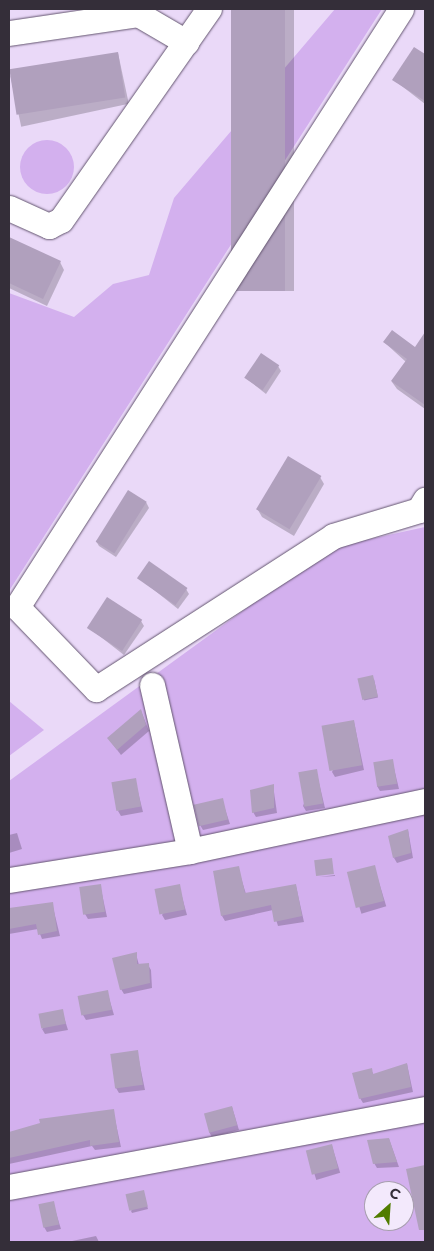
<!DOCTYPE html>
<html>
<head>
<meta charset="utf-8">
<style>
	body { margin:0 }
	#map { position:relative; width:434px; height:1251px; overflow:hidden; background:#ead9f8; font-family:Montserrat,sans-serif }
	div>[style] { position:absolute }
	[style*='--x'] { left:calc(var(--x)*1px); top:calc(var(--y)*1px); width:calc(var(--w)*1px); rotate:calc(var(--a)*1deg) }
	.green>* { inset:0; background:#d3b0ee }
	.round { border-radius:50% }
	.shadow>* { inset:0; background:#0003; transform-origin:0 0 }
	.building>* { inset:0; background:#b0a0bd; transform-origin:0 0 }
	.roads { filter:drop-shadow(0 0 1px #63556f) drop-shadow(0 0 1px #63556f) }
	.minor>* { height:25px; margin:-12.5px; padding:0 12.5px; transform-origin:12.5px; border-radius:12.5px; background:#fff }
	span { translate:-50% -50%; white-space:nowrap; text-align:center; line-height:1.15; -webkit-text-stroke:4px #f3e9fc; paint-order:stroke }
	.frame { position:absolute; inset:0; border:10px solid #342e39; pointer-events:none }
	.north { position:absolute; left:364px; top:1181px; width:50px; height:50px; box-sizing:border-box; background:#f3e9fc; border:1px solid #a79eae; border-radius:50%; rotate:26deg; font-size:14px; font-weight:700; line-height:20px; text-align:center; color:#342e39 }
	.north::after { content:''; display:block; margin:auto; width:18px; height:22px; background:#517c00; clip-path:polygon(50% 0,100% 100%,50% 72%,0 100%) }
</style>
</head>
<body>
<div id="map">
	<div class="green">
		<i style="clip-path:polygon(335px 9px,382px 9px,9px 591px,9px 293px,74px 317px,113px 284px,149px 275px,174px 198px)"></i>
		<i class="round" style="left:20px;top:140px;width:54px;height:54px"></i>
		<i style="clip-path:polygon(evenodd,425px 527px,425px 1242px,9px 1242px,9px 781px,329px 548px,425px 527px,374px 1191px,404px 1191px,404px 1221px,374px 1221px,374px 1191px)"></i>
		<i style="clip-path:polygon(9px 701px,44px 730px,9px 756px)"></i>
	</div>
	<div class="shadow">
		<i style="left:233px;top:9px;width:61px;height:282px"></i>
		<i style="clip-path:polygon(414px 48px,425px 56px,425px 104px,394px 80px)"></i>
		<i style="left:118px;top:53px;width:52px;height:110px;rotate:78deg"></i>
		<i style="clip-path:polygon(9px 239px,60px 262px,64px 270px,47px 306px,9px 288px)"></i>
		<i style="clip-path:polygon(422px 339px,425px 341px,425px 409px,397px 389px,392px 382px,406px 362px,384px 342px,415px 349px)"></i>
		<i style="clip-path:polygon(278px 366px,281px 371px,266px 394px,246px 378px)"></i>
		<i style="clip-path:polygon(320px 477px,324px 484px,294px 536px,262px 517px,258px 510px)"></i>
		<i style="clip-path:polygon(146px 502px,149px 508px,116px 557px,99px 546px,96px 541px)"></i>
		<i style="clip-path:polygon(139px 578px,186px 589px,189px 594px,178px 609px)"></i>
		<i style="clip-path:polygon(141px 621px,144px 626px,124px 655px,88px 627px)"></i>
		<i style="left:374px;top:679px;width:19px;height:14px;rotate:78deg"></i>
		<i style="clip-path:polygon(141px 711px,149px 731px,121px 755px,108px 738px)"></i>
		<i style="clip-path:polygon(354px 722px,364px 770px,335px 777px,332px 772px)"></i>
		<i style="clip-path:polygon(392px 760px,399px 789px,380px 791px,377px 786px)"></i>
		<i style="clip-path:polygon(316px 770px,325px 808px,306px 811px,303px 806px)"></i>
		<i style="clip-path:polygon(135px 780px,143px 812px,121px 816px,118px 811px)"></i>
		<i style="clip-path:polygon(273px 785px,277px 813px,256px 817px,253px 812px)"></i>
		<i style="clip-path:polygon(222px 800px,230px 824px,203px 830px,200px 825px)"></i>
		<i style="clip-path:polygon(408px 830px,413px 858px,397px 863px,394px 858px)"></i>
		<i style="clip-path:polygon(17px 833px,22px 849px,9px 853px,9px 835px)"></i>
		<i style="left:374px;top:866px;width:42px;height:26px;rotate:73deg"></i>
		<i style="clip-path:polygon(238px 868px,246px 894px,296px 886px,304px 922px,278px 926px,273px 910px,225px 921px,222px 916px)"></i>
		<i style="clip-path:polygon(335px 875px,335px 876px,319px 877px)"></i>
		<i style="clip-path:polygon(100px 885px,107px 917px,88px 919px,85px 914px)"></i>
		<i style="clip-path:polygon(179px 886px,187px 915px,165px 920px,162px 915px)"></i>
		<i style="clip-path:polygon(52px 903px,60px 936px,42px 939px,38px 929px,9px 934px,9px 911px)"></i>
		<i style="clip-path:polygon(136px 954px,139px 965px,148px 965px,151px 970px,152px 988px,124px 994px,121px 989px)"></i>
		<i style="clip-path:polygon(107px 991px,114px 1015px,86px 1020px,83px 1015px)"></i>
		<i style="clip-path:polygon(62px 1011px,68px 1030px,45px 1034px,42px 1029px)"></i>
		<i style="clip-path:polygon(137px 1051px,145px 1090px,119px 1093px,116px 1088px)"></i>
		<i style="clip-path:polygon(407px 1064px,413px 1092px,363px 1103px,360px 1098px,371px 1070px,374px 1075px)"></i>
		<i style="clip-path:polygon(232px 1107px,239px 1130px,212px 1137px,209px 1132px)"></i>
		<i style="clip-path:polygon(113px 1110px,121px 1147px,95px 1150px,92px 1146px,9px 1164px,9px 1133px)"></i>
		<i style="clip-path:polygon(389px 1139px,399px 1167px,377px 1168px,374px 1163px)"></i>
		<i style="left:332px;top:1146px;width:28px;height:25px;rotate:73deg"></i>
		<i style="clip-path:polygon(425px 1166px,425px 1228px,422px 1228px,407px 1170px)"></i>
		<i style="clip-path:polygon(144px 1194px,148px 1209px,132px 1213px,131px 1211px)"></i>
		<i style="clip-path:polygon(53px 1203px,61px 1229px,47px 1232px,44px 1227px)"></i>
		<i style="clip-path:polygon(96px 1236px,99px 1242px,72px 1242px,72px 1241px)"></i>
	</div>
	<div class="building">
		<i style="left:231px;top:9px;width:54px;height:282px"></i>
		<i style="clip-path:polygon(414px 47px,425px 54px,425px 101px,392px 80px)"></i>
		<i style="left:118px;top:52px;width:46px;height:110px;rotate:81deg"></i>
		<i style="clip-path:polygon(9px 237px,61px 261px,43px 299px,9px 283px)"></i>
		<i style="clip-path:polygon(392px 330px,415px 347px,425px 332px,425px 405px,391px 381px,407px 359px,383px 342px)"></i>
		<i style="left:261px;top:353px;width:22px;height:30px;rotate:34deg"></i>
		<i style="left:288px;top:456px;width:39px;height:62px;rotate:31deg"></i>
		<i style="left:128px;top:490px;width:22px;height:61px;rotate:32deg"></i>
		<i style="left:149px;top:561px;width:47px;height:21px;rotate:35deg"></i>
		<i style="left:107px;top:597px;width:42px;height:37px;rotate:33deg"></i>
		<i style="left:373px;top:675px;width:22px;height:16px;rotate:77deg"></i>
		<i style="clip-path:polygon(141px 709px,146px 725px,117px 750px,107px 738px)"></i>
		<i style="left:354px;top:720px;width:46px;height:33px;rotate:80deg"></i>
		<i style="left:393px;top:759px;width:25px;height:20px;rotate:81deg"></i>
		<i style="left:317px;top:769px;width:35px;height:19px;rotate:80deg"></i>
		<i style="left:136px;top:778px;width:29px;height:25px;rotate:80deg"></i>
		<i style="clip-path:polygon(274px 784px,274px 808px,252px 813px,250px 790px)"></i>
		<i style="left:223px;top:798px;width:22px;height:30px;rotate:77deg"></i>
		<i style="clip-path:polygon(408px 829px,411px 853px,393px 858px,388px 836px)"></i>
		<i style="left:332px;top:858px;width:16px;height:18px;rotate:83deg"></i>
		<i style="left:375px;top:865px;width:37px;height:29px;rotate:76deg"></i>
		<i style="clip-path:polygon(239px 866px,245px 893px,296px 884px,302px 916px,274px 922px,271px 905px,221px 916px,213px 871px)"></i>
		<i style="left:101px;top:884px;width:28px;height:22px;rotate:82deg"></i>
		<i style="left:180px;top:884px;width:26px;height:26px;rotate:79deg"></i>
		<i style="clip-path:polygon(53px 902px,57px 931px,38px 935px,36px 924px,9px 929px,9px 908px)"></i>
		<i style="clip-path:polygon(137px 952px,137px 964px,149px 963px,150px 983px,120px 990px,112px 958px)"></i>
		<i style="left:108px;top:990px;width:20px;height:31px;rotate:79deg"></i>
		<i style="left:63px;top:1009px;width:15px;height:25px;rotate:79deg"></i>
		<i style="left:138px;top:1050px;width:35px;height:28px;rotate:82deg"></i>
		<i style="clip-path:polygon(407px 1063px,411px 1087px,359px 1099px,352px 1073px,372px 1068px,373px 1074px)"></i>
		<i style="left:232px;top:1106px;width:20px;height:29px;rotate:75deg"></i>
		<i style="clip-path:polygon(114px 1109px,119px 1142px,90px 1146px,90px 1140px,9px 1158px,9px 1132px,40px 1123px,39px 1119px)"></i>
		<i style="clip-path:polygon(389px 1138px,397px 1162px,373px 1164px,367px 1140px)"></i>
		<i style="left:332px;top:1144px;width:25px;height:27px;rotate:76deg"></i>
		<i style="clip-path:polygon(425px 1165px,425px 1230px,419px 1230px,406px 1169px)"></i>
		<i style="left:144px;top:1190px;width:17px;height:19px;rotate:77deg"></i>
		<i style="left:54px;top:1201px;width:24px;height:16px;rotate:78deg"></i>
	</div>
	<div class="roads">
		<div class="minor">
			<i style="--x:401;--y:9;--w:711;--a:122.71"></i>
			<i style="--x:17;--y:607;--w:114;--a:46.1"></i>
			<i style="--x:96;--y:689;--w:282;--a:-32.8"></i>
			<i style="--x:333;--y:536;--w:90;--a:-16.8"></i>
			<i style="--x:419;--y:510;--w:12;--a:-59"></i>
			<i style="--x:9;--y:33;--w:130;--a:-8.4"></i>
			<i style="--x:138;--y:14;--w:56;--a:30.3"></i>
			<i style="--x:9;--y:208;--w:44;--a:24.2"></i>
			<i style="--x:49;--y:226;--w:13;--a:-27"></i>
			<i style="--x:61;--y:220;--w:258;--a:-55"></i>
			<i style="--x:152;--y:685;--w:170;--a:77.1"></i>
			<i style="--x:9;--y:880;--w:183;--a:-9.1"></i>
			<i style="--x:190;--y:851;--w:240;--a:-12"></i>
			<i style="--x:9;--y:1187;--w:423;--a:-10.6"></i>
		</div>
	</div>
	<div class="frame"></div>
	<div class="north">С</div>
</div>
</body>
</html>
